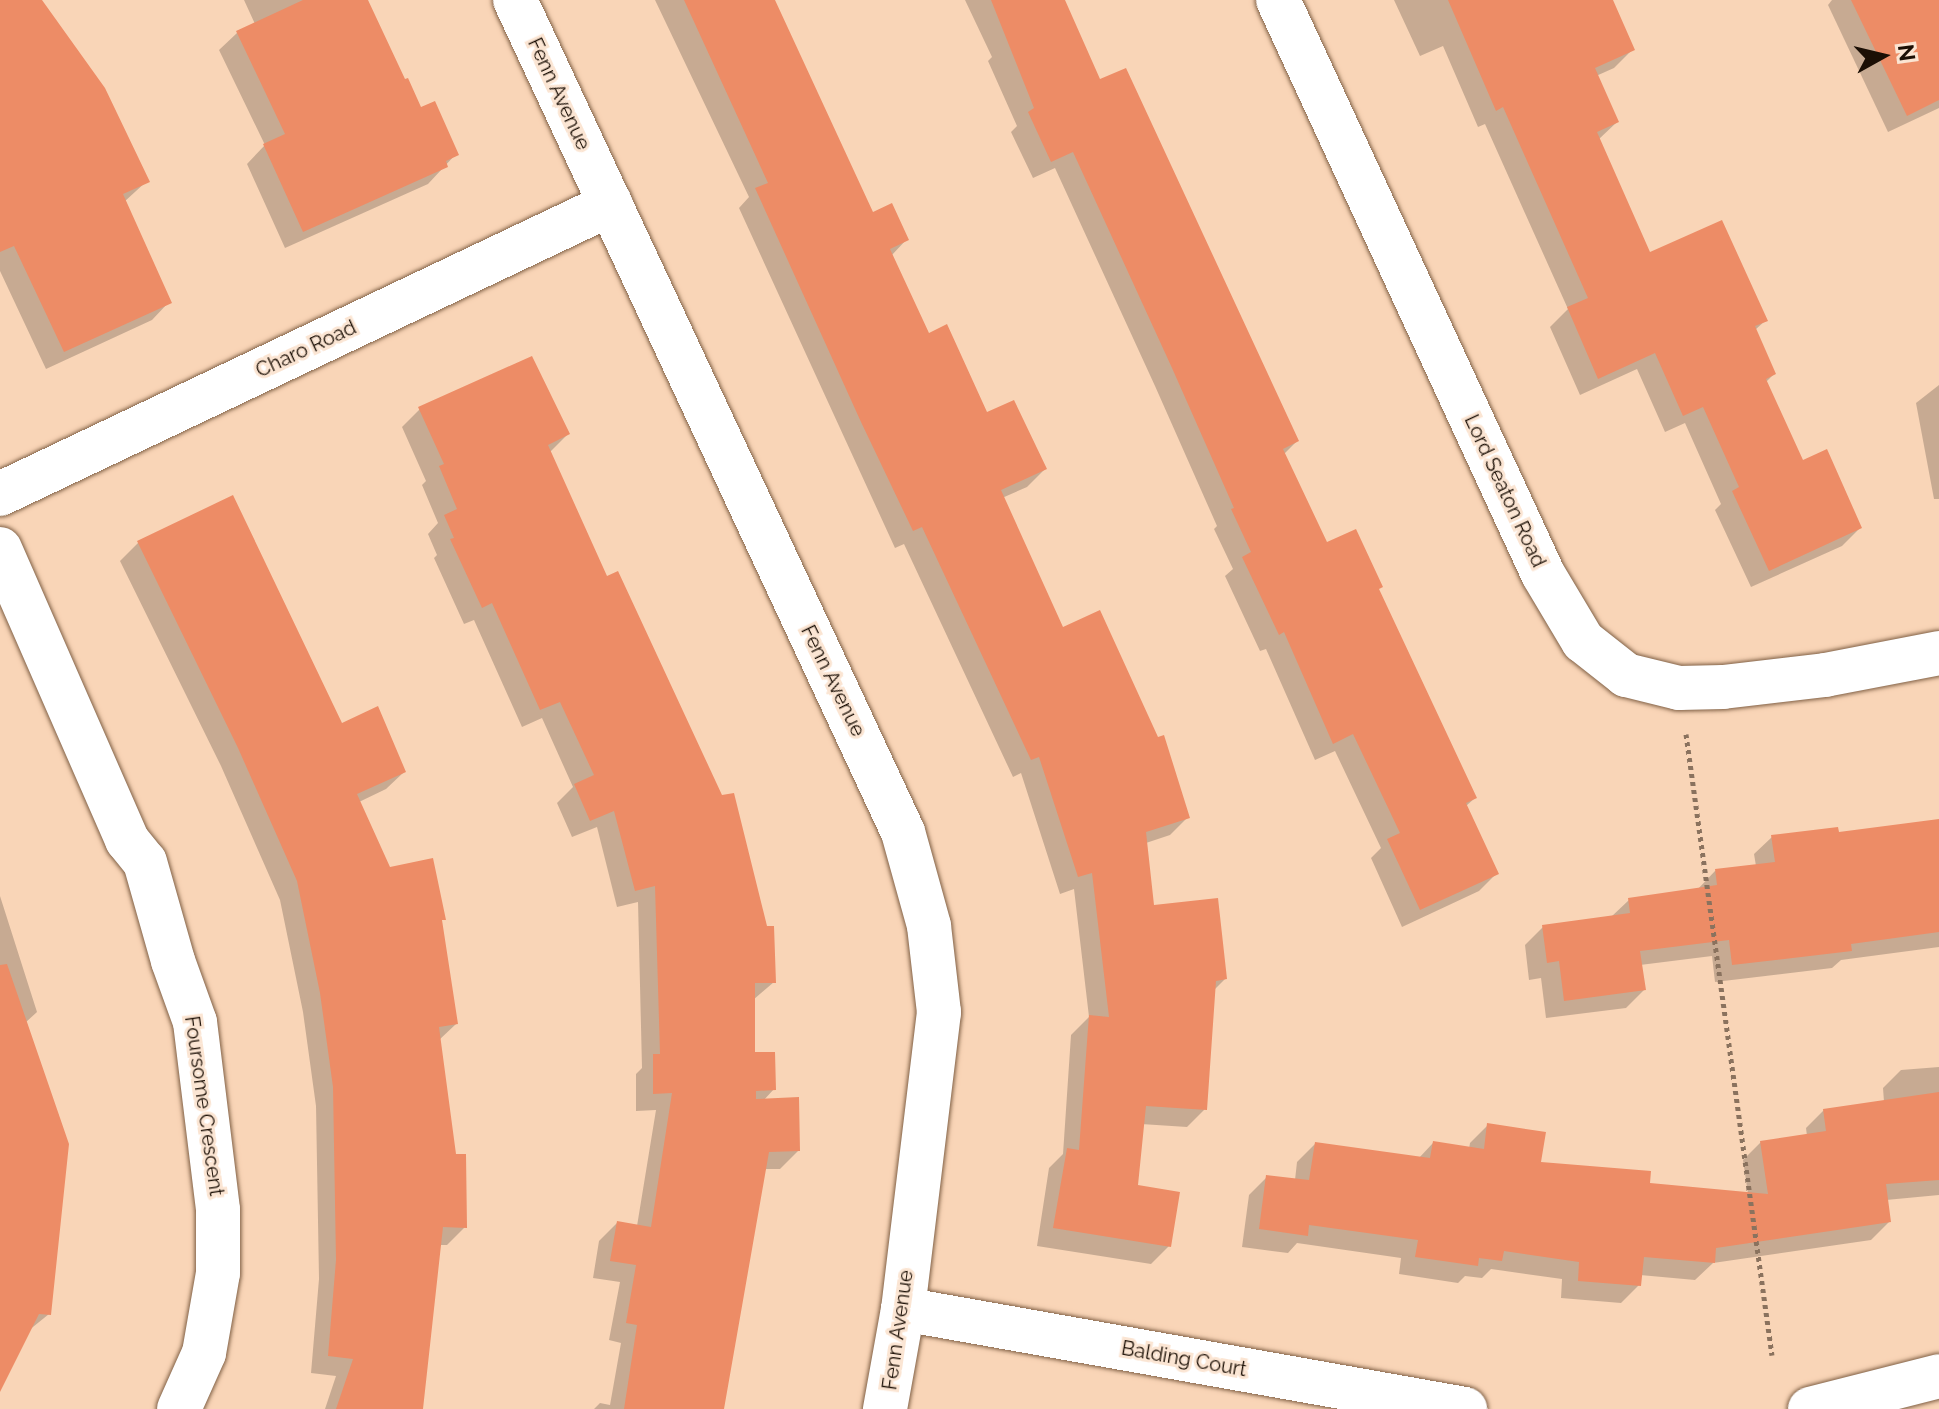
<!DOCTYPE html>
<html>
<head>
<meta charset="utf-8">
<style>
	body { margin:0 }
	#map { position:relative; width:1939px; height:1409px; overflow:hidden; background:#f9d5b7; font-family:Raleway,sans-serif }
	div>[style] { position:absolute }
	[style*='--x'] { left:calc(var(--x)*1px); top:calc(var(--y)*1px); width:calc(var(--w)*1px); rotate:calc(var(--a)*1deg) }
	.shadow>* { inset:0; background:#0003 }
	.building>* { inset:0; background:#ed8c66 }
	.path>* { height:5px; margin-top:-2.5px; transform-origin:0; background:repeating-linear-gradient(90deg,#8a725e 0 4px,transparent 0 8px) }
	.roads { filter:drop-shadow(0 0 2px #816146) drop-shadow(0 0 2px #816146) }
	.minor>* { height:44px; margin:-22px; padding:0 22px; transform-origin:22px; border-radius:22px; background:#fff }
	span { translate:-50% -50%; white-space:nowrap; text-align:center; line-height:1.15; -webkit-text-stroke:6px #fbe5d3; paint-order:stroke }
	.street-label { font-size:20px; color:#1b0f05 }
	.north { position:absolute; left:1843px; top:16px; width:80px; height:80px; -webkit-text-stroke:6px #fbe5d3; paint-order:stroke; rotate:82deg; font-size:22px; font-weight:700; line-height:32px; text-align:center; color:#1b0f05 }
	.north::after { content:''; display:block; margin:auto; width:28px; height:36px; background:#1b0f05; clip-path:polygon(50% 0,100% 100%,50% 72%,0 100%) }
</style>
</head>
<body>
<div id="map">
	<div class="shadow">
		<i style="clip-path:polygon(0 0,40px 0,147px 181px,124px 202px,169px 302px,152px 320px,46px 369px,0 271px)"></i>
		<i style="clip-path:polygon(244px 0,367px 0,404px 82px,420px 110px,456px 154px,428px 184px,285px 248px,247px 164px,265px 145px,219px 50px,237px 33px,255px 24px)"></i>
		<i style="clip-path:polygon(655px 0,773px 0,872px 214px,907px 239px,891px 256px,928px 336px,987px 415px,1045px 469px,1027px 487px,1002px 498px,1062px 629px,1188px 817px,1170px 835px,1146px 843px,1153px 908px,1225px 979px,1214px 990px,1205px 1109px,1187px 1127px,1141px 1124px,1136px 1187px,1169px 1246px,1151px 1264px,1037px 1246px,1049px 1168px,1063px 1154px,1071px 1035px,1089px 1017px,1074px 889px,1060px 894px,1021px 773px,1013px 777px,904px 544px,895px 548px,739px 208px,749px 197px)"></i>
		<i style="clip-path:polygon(965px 0,1063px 0,1099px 82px,1297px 441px,1284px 454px,1326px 545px,1377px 590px,1475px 798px,1466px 806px,1497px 873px,1479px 891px,1402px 927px,1371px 858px,1381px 848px,1335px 751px,1315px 760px,1266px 649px,1260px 651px,1225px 576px,1233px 569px,1214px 529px,1217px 526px,1155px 386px,1055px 168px,1033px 178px,1011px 132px,1017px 126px,988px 61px,992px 57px)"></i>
		<i style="clip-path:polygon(1394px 0,1611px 0,1632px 50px,1614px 68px,1596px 76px,1617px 122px,1598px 140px,1649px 254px,1766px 320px,1755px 330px,1774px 374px,1766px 382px,1802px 462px,1860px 528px,1842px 546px,1751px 587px,1715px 510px,1721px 504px,1685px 423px,1665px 432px,1637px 369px,1580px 395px,1550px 327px,1568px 309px,1485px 124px,1478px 127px,1443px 46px,1420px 56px)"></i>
		<i style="clip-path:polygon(1832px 0,1939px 0,1939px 108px,1888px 132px,1828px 5px)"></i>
		<i style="clip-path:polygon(1939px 385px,1939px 499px,1934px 499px,1916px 403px)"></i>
		<i style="clip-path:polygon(420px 409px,568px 434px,550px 452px,774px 982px,753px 1000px,753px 1054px,774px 1089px,763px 1101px,798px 1151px,780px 1169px,764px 1169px,722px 1409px,594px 1409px,600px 1403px,610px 1405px,621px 1343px,609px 1340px,620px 1282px,593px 1278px,599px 1241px,617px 1223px,637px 1226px,656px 1110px,636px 1111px,636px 1074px,642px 1068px,638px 902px,617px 907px,597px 827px,572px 837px,557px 803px,573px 787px,542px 718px,522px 727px,474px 620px,464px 624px,434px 558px,437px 555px,428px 534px,438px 523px,422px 485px,426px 481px,402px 427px)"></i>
		<i style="clip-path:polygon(232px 498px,341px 725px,404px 772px,386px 789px,359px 802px,389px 869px,443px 919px,440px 922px,456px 1024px,438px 1041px,465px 1227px,447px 1245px,439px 1245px,421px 1409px,325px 1409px,336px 1376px,311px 1373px,319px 1279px,316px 1106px,303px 1012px,280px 900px,221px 766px,120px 561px,138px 543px)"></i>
		<i style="clip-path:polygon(1939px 821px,1939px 947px,1841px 960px,1832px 968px,1715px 982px,1712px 956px,1640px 965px,1644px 990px,1626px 1008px,1546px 1018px,1541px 978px,1529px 980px,1525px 945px,1543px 927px,1611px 917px,1629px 900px,1697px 890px,1715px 871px,1756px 866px,1754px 854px,1772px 837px,1837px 834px)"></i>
		<i style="clip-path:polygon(0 896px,37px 1012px,25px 1023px,49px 1314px,28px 1331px,0 1388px)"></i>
		<i style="clip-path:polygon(1939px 1067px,1939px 1195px,1886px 1200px,1889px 1222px,1871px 1240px,1713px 1263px,1695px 1280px,1640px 1275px,1639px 1285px,1621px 1303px,1561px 1298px,1562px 1279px,1491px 1269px,1482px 1278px,1465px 1276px,1458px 1283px,1399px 1274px,1401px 1258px,1297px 1243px,1288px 1253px,1242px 1247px,1249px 1195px,1267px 1177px,1295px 1180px,1297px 1162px,1315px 1144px,1418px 1159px,1433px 1143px,1469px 1149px,1470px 1143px,1488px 1125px,1539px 1164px,1648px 1185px,1748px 1194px,1743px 1160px,1761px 1142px,1807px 1136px,1806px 1128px,1824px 1110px,1884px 1102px,1883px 1088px,1901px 1070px)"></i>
	</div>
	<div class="building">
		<i style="clip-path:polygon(0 0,42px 0,105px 88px,150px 182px,123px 194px,172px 303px,64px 352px,14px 246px,0 252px)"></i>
		<i style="clip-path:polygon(303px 0,368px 0,405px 79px,408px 78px,421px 107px,435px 101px,459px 155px,446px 161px,448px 167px,303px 232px,263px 144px,285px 134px,236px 31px)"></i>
		<i style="clip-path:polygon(684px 0,775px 0,873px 212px,892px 203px,909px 240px,890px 249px,929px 333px,947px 324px,987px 412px,1014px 400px,1047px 469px,1001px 490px,1063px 627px,1100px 610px,1158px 737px,1164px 735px,1190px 818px,1146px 832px,1154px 905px,1218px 898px,1227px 979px,1216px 981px,1207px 1110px,1146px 1106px,1138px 1185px,1180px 1192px,1171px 1247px,1053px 1228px,1067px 1148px,1079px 1150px,1089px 1015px,1109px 1017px,1092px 873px,1078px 877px,1039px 757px,1031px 760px,922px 527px,913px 531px,861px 422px,755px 188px,768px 183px)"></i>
		<i style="clip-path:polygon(991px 0,1065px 0,1100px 79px,1126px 68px,1299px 441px,1283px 449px,1327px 542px,1356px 529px,1383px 587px,1379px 589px,1477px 798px,1466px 803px,1499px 874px,1420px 910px,1387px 839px,1400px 833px,1353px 734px,1333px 744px,1284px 632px,1279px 635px,1242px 557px,1251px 552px,1231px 509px,1234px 508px,1172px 368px,1073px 152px,1051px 162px,1028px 112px,1034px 108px)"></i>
		<i style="clip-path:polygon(1448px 0,1613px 0,1635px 50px,1595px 68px,1619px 122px,1597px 132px,1650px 252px,1722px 220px,1768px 321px,1755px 326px,1776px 374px,1766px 379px,1803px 460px,1827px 449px,1862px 528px,1769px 571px,1732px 491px,1739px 487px,1703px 407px,1683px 416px,1655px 353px,1598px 379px,1567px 307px,1588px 298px,1503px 107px,1496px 111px)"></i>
		<i style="clip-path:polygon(1851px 0,1939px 0,1939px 100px,1907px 116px)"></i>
		<i style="clip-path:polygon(532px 356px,570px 434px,548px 445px,607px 576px,618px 571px,722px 795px,734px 793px,767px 926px,774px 926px,776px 983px,755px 983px,755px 1052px,775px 1052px,776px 1090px,756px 1091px,756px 1099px,799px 1097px,800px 1151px,769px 1152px,724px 1409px,624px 1409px,637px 1325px,626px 1323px,636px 1265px,610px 1261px,617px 1221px,651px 1227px,672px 1093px,653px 1094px,653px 1054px,660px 1054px,655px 886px,635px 891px,614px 811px,590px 821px,574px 784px,594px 775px,560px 702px,540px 710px,492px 603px,482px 608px,450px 539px,454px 538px,444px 515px,457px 509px,439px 466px,444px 464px,418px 407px)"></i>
		<i style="clip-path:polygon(233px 495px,342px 723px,378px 706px,406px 772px,357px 794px,390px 867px,433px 858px,446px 920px,442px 920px,458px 1024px,439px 1027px,456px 1154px,466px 1154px,467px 1228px,443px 1227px,423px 1409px,336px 1409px,353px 1359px,328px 1356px,336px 1260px,333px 1087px,320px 993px,297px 881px,238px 748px,137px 541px)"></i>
		<i style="clip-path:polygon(1939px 819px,1939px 932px,1851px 944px,1852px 951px,1732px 965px,1729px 940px,1640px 951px,1646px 990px,1564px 1001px,1559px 961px,1547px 963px,1542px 925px,1630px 913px,1628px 898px,1717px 885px,1715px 869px,1775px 862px,1771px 835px,1838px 827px,1839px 832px)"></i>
		<i style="clip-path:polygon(7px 964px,69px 1144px,51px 1315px,39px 1314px,0 1392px,0 965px)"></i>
		<i style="clip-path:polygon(1939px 1092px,1939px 1180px,1886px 1184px,1891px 1222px,1716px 1248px,1715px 1263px,1644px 1257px,1641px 1286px,1578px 1281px,1579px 1262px,1504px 1251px,1502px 1261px,1479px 1258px,1478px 1266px,1415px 1257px,1418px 1240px,1309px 1225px,1308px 1236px,1259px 1229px,1266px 1175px,1309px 1180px,1315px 1142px,1430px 1158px,1433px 1141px,1484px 1149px,1487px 1123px,1546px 1132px,1541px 1162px,1651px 1171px,1650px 1183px,1768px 1194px,1760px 1141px,1826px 1131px,1823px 1109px)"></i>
	</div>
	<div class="path">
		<i style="--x:1686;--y:734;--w:627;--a:82.12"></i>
	</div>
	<div class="roads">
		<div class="minor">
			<i style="--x:515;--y:0;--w:918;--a:65"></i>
			<i style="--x:903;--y:832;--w:98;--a:74.5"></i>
			<i style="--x:929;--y:926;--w:87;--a:83.4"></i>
			<i style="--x:939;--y:1012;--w:299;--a:96.9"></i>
			<i style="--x:903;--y:1309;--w:102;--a:100.2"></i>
			<i style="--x:1278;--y:0;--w:632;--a:65.22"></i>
			<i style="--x:1543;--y:574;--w:78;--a:59.2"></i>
			<i style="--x:1583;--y:641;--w:55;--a:38.3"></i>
			<i style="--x:1626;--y:675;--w:55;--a:13.8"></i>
			<i style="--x:1679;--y:688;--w:44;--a:-1.3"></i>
			<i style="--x:1723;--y:687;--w:103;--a:-6.7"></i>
			<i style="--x:1825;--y:675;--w:116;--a:-10.9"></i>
			<i style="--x:0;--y:494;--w:676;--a:-25.39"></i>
			<i style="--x:0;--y:549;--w:318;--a:66.4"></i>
			<i style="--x:127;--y:840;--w:28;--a:51"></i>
			<i style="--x:145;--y:862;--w:103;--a:74.2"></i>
			<i style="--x:173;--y:961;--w:65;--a:70.2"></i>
			<i style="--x:195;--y:1022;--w:189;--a:83"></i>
			<i style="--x:218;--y:1210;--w:63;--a:90"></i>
			<i style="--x:218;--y:1273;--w:81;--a:99.9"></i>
			<i style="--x:204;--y:1353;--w:61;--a:114.1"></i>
			<i style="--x:903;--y:1309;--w:571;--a:10.09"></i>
			<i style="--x:1810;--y:1409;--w:133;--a:-14.3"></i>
		</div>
	</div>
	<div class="street-label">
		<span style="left:559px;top:94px;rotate:65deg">Fenn Avenue</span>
		<span style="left:306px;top:349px;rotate:-25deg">Charo Road</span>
		<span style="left:1505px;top:491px;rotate:65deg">Lord Seaton Road</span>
		<span style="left:833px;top:681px;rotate:64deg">Fenn Avenue</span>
		<span style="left:204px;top:1106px;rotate:82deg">Foursome Crescent</span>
		<span style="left:898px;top:1330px;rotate:-82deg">Fenn Avenue</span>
		<span style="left:1184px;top:1359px;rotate:10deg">Balding Court</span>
	</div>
	<div class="north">N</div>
</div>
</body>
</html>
